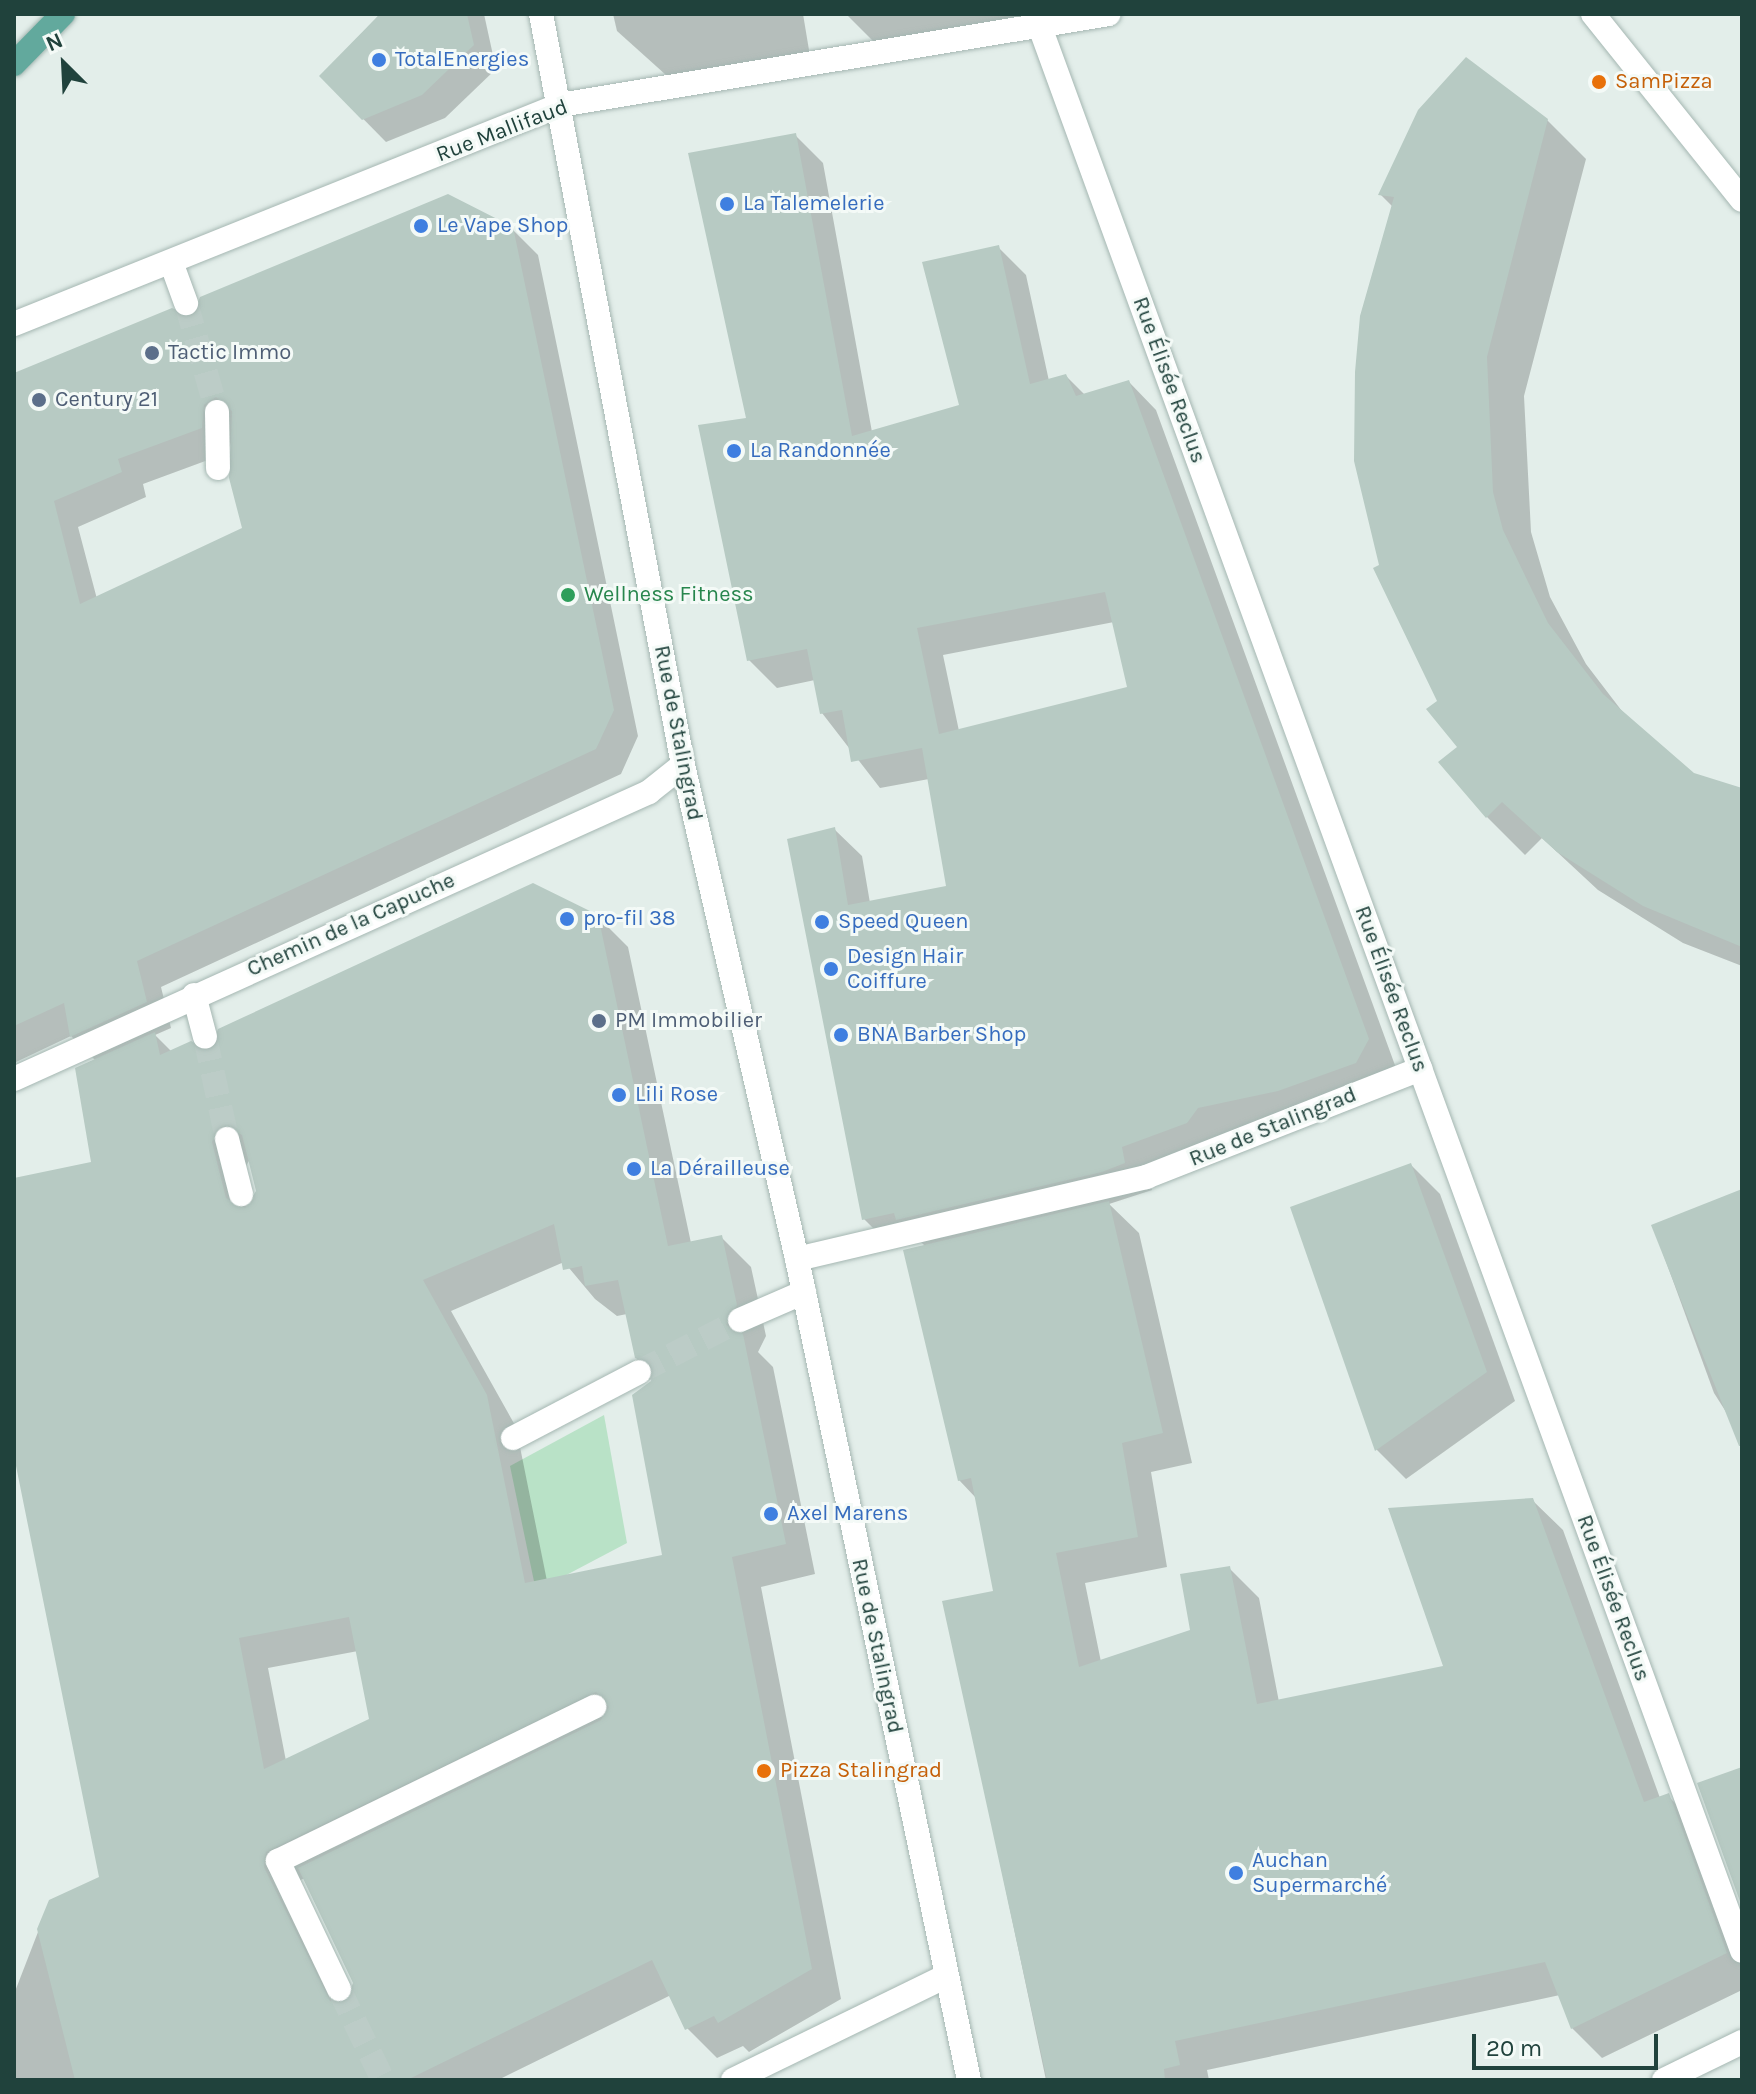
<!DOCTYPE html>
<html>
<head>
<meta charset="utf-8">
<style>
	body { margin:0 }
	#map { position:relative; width:1756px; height:2094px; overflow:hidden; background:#e3eeea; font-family:Karla,sans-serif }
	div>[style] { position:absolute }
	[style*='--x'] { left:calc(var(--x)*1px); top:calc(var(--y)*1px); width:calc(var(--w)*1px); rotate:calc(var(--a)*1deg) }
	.green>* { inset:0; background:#b9e2c7 }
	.shadow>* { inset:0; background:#0003 }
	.building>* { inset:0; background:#b7cac3 }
	.minor-tunnel>* { height:24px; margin-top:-12px; transform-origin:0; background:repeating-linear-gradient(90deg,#bcccc7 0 24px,transparent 0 36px) }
	.roads { filter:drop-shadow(0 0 2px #a5b7b2) drop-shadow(0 0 2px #a5b7b2) }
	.minor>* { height:24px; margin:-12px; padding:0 12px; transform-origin:12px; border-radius:12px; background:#fff }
	.major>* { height:24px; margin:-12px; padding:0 12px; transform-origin:12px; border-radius:12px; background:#62a99d }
	.dots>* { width:22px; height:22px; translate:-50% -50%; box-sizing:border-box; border:4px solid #f4faf7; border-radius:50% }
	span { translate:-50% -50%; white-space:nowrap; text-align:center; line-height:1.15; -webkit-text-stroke:6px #f4faf7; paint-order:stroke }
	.shop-label { font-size:22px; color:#366cbe }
	.left { translate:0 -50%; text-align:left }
	.food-label { font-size:22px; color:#c56008 }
	.street-label { font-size:22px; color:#20423c }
	.service-label { font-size:22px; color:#4e5e75 }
	.leisure-label { font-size:22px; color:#27864d }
	.frame { position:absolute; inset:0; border:16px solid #20423c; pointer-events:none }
	.north { position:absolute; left:24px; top:24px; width:80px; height:80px; -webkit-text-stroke:6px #f4faf7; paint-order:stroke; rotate:336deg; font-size:22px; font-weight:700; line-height:32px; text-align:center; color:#20423c }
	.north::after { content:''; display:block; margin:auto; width:28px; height:36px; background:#20423c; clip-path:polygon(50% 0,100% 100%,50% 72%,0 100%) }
	.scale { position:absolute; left:1472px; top:2034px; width:186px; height:36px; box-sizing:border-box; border:4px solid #20423c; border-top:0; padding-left:10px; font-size:24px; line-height:28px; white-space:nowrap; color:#20423c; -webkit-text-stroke:6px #f4faf7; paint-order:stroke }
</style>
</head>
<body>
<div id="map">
	<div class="green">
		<i style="clip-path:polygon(604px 1415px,627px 1543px,536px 1591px,510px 1466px)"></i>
	</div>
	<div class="shadow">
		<i style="clip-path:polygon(380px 14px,484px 14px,496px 69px,445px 118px,386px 142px,321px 76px)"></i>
		<i style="clip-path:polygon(613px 14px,803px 14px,810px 56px,676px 84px,617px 31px)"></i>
		<i style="clip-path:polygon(846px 14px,1031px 14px,876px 44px)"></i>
		<i style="clip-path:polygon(1547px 120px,1586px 159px,1524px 396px,1531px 532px,1550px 597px,1586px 664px,1628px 719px,1693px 774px,1742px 790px,1742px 966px,1683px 943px,1598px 890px,1542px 838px,1525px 855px,1487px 817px,1441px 763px,1460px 747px,1381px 566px,1393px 207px,1380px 194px)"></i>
		<i style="clip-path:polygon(evenodd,795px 135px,823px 163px,872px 432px,961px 406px,998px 247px,1026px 275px,1049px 381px,1066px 376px,1085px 395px,1129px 382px,1156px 410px,1396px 1068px,1149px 1174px,1152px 1190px,1109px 1204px,1139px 1233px,1192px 1463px,1151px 1472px,1167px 1567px,1085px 1583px,1101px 1662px,1192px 1631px,1229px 1568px,1259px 1598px,1279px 1702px,1445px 1667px,1532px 1500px,1563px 1530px,1660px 1798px,1668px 1796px,1698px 1826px,1742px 1946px,1742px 1990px,1602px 2058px,1572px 2028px,1560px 1995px,1207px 2070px,1209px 2080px,1046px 2080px,945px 1602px,995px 1592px,976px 1498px,959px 1480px,925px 1246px,919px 1240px,891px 1246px,864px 1219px,834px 829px,862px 856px,870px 903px,949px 888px,929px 779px,880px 788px,822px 713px,815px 680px,777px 688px,749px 660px,748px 420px,795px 135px,1114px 622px,1129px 688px,959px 731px,943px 655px,1114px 622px)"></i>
		<i style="clip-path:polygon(evenodd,512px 229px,538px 255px,638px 736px,621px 774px,161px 987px,171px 1028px,155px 1035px,172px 1052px,211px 1054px,597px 916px,628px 947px,691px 1243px,721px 1237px,751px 1267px,766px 1336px,758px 1352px,773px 1367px,815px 1574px,761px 1587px,841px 1999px,749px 2052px,743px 2046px,717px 2058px,687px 2028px,671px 1995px,498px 2080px,14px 2080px,14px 1994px,50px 1901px,102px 1878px,14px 1446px,14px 1181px,94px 1164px,96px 1061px,71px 1036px,14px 1063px,14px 375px,512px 229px,231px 443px,245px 529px,97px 599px,78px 527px,146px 497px,143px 484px,227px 453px,231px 443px,512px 229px,250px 1159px,258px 1191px,250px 1205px,242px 1173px,250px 1159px,512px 229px,564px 1262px,595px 1299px,617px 1316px,627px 1314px,637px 1357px,654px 1374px,665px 1557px,547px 1581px,516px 1427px,451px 1311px,564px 1262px,512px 229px,358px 1651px,371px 1720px,286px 1761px,268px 1668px,358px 1651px,512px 229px,305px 1878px,355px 1983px,347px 2007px,294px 1899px,296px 1882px,305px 1878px)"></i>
		<i style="clip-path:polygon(1411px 1165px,1440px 1194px,1515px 1401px,1406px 1479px,1377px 1450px,1292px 1209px)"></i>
		<i style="clip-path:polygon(1742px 1195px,1742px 1437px,1714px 1393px,1653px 1226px)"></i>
	</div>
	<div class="building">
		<i style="clip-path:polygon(380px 14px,467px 14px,474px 45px,422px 95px,362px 120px,319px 76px)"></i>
		<i style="clip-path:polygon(1466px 57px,1548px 119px,1487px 357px,1493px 492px,1503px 530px,1548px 623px,1603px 694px,1694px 773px,1742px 788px,1742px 947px,1643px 906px,1557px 852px,1502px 802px,1486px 818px,1438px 762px,1457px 747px,1426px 709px,1437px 701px,1373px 568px,1379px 565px,1354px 461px,1355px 372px,1360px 316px,1394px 197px,1378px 195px,1418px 110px)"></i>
		<i style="clip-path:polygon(evenodd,796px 133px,852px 436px,959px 405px,922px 262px,999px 245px,1030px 384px,1066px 374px,1076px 396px,1129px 380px,1369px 1039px,1356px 1063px,1278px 1091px,1198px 1108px,1187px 1123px,1122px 1147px,1125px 1163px,1102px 1172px,896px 1220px,894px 1213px,862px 1220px,787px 839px,835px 827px,848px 905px,946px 886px,922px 748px,851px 762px,842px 710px,820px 714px,807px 649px,747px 661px,698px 425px,746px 418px,688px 153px,796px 133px,1105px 592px,1127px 687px,939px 734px,917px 628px,1105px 592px)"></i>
		<i style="clip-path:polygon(evenodd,448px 194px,513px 227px,614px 710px,596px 749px,137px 961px,147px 1002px,70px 1037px,64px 1003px,14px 1026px,14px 373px,172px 308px,192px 317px,200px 297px,448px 194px,216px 397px,232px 411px,229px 478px,242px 528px,80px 604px,54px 501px,122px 472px,118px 459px,202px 428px,204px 405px,216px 397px)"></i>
		<i style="clip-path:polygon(evenodd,533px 883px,598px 915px,668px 1246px,722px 1235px,737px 1305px,726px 1325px,743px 1334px,786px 1544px,732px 1557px,812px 1969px,718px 2023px,714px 2016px,685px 2030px,652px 1960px,407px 2080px,75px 2080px,37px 1929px,49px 1900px,99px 1877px,14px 1456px,14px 1178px,91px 1162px,75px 1068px,155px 1032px,160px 1055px,191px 1041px,210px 1051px,218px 1029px,533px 883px,223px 1125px,242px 1135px,256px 1191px,245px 1208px,226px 1198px,212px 1142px,223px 1125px,533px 883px,554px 1224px,563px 1270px,582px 1266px,585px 1286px,618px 1280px,635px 1358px,653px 1366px,651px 1381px,632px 1395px,662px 1555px,525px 1583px,487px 1395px,423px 1280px,554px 1224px,533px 883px,349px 1617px,369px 1719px,264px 1769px,239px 1638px,349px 1617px,533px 883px,596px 1692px,609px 1707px,601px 1720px,298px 1868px,353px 1983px,346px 2002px,330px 2001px,264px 1867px,266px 1852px,596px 1692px)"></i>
		<i style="clip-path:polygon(1411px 1163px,1487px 1372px,1375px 1451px,1290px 1207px)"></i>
		<i style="clip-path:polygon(1742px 1189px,1742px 1446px,1739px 1446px,1651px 1225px)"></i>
		<i style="clip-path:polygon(1109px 1201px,1163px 1433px,1122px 1443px,1138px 1537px,1056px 1553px,1079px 1667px,1190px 1630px,1180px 1574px,1230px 1566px,1257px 1704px,1443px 1666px,1388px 1508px,1533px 1498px,1644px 1802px,1669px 1793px,1727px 1953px,1571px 2029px,1545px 1962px,1175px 2041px,1180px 2065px,1164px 2069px,1165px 2080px,1047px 2080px,942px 1601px,993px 1591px,971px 1478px,958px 1481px,903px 1250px)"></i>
		<i style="clip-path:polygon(1742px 1767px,1742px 1907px,1697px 1783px)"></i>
	</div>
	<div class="minor-tunnel">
		<i style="--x:186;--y:303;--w:113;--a:74.1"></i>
		<i style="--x:205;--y:1037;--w:104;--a:77.8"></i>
		<i style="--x:639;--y:1372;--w:114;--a:-27.2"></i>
		<i style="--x:339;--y:1989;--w:101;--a:64.2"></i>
	</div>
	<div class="roads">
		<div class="minor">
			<i style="--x:541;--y:14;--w:764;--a:79.29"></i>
			<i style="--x:683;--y:765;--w:507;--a:77.01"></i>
			<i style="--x:797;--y:1259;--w:839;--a:78.17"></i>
			<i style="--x:1593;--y:14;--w:238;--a:51.3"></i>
			<i style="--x:1040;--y:27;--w:2048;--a:69.95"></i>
			<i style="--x:171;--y:262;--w:44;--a:69.9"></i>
			<i style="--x:14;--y:324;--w:588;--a:-21.86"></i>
			<i style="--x:560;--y:105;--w:556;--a:-9.41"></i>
			<i style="--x:217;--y:412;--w:56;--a:89"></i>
			<i style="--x:194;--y:995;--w:43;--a:75.3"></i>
			<i style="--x:14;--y:1079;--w:697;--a:-24.32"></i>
			<i style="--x:649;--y:792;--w:43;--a:-38.5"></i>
			<i style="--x:227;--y:1139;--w:57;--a:75.7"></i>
			<i style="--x:797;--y:1259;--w:359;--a:-13.2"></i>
			<i style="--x:1146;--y:1177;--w:295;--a:-21.5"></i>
			<i style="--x:740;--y:1320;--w:70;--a:-23.6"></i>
			<i style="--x:513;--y:1438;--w:142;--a:-27.6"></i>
			<i style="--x:339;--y:1989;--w:142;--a:-115.5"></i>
			<i style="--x:278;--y:1861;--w:352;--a:-26"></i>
			<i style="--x:733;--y:2080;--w:237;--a:-26"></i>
			<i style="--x:1664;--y:2080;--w:87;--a:-26"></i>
		</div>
		<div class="major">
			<i style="--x:14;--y:64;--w:70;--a:-45.6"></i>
		</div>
	</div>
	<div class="dots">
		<i style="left:379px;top:60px;background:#3f7fe0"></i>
		<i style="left:1599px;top:82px;background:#e8710a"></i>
		<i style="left:727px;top:204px;background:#3f7fe0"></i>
		<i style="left:421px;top:226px;background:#3f7fe0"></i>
		<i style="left:152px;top:353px;background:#5c6f8a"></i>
		<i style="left:39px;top:400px;background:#5c6f8a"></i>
		<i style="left:734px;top:451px;background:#3f7fe0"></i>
		<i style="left:568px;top:595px;background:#2e9e5b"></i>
		<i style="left:567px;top:919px;background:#3f7fe0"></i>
		<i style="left:822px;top:922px;background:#3f7fe0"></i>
		<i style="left:831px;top:969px;background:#3f7fe0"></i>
		<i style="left:599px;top:1021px;background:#5c6f8a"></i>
		<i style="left:841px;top:1035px;background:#3f7fe0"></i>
		<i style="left:619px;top:1095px;background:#3f7fe0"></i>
		<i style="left:634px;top:1169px;background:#3f7fe0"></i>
		<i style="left:771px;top:1514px;background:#3f7fe0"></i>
		<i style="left:764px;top:1771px;background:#e8710a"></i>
		<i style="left:1236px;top:1873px;background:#3f7fe0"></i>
	</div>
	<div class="shop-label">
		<span class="left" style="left:395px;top:60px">TotalEnergies</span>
		<span class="left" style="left:743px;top:204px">La Talemelerie</span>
		<span class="left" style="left:437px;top:226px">Le Vape Shop</span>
		<span class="left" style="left:750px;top:451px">La Randonnée</span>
		<span class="left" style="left:583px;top:919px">pro-fil 38</span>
		<span class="left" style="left:838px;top:922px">Speed Queen</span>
		<span class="left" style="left:847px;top:969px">Design Hair<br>Coiffure</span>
		<span class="left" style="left:857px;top:1035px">BNA Barber Shop</span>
		<span class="left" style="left:635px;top:1095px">Lili Rose</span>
		<span class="left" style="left:650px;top:1169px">La Dérailleuse</span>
		<span class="left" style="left:787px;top:1514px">Axel Marens</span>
		<span class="left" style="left:1252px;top:1873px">Auchan<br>Supermarché</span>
	</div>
	<div class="food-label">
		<span class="left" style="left:1615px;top:82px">SamPizza</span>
		<span class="left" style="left:780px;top:1771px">Pizza Stalingrad</span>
	</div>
	<div class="street-label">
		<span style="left:502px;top:131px;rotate:-21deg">Rue Mallifaud</span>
		<span style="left:1169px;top:380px;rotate:70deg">Rue Élisée Reclus</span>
		<span style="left:678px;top:733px;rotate:79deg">Rue de Stalingrad</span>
		<span style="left:351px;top:925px;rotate:-24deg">Chemin de la Capuche</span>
		<span style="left:1391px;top:989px;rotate:70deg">Rue Élisée Reclus</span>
		<span style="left:1273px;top:1127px;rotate:-22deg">Rue de Stalingrad</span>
		<span style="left:1613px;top:1598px;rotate:70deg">Rue Élisée Reclus</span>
		<span style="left:877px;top:1646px;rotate:78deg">Rue de Stalingrad</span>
	</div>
	<div class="service-label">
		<span class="left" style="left:168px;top:353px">Tactic Immo</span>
		<span class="left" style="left:55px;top:400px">Century 21</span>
		<span class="left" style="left:615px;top:1021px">PM Immobilier</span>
	</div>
	<div class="leisure-label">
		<span class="left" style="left:584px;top:595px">Wellness Fitness</span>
	</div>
	<div class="frame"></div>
	<div class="north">N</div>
	<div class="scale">20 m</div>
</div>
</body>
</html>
